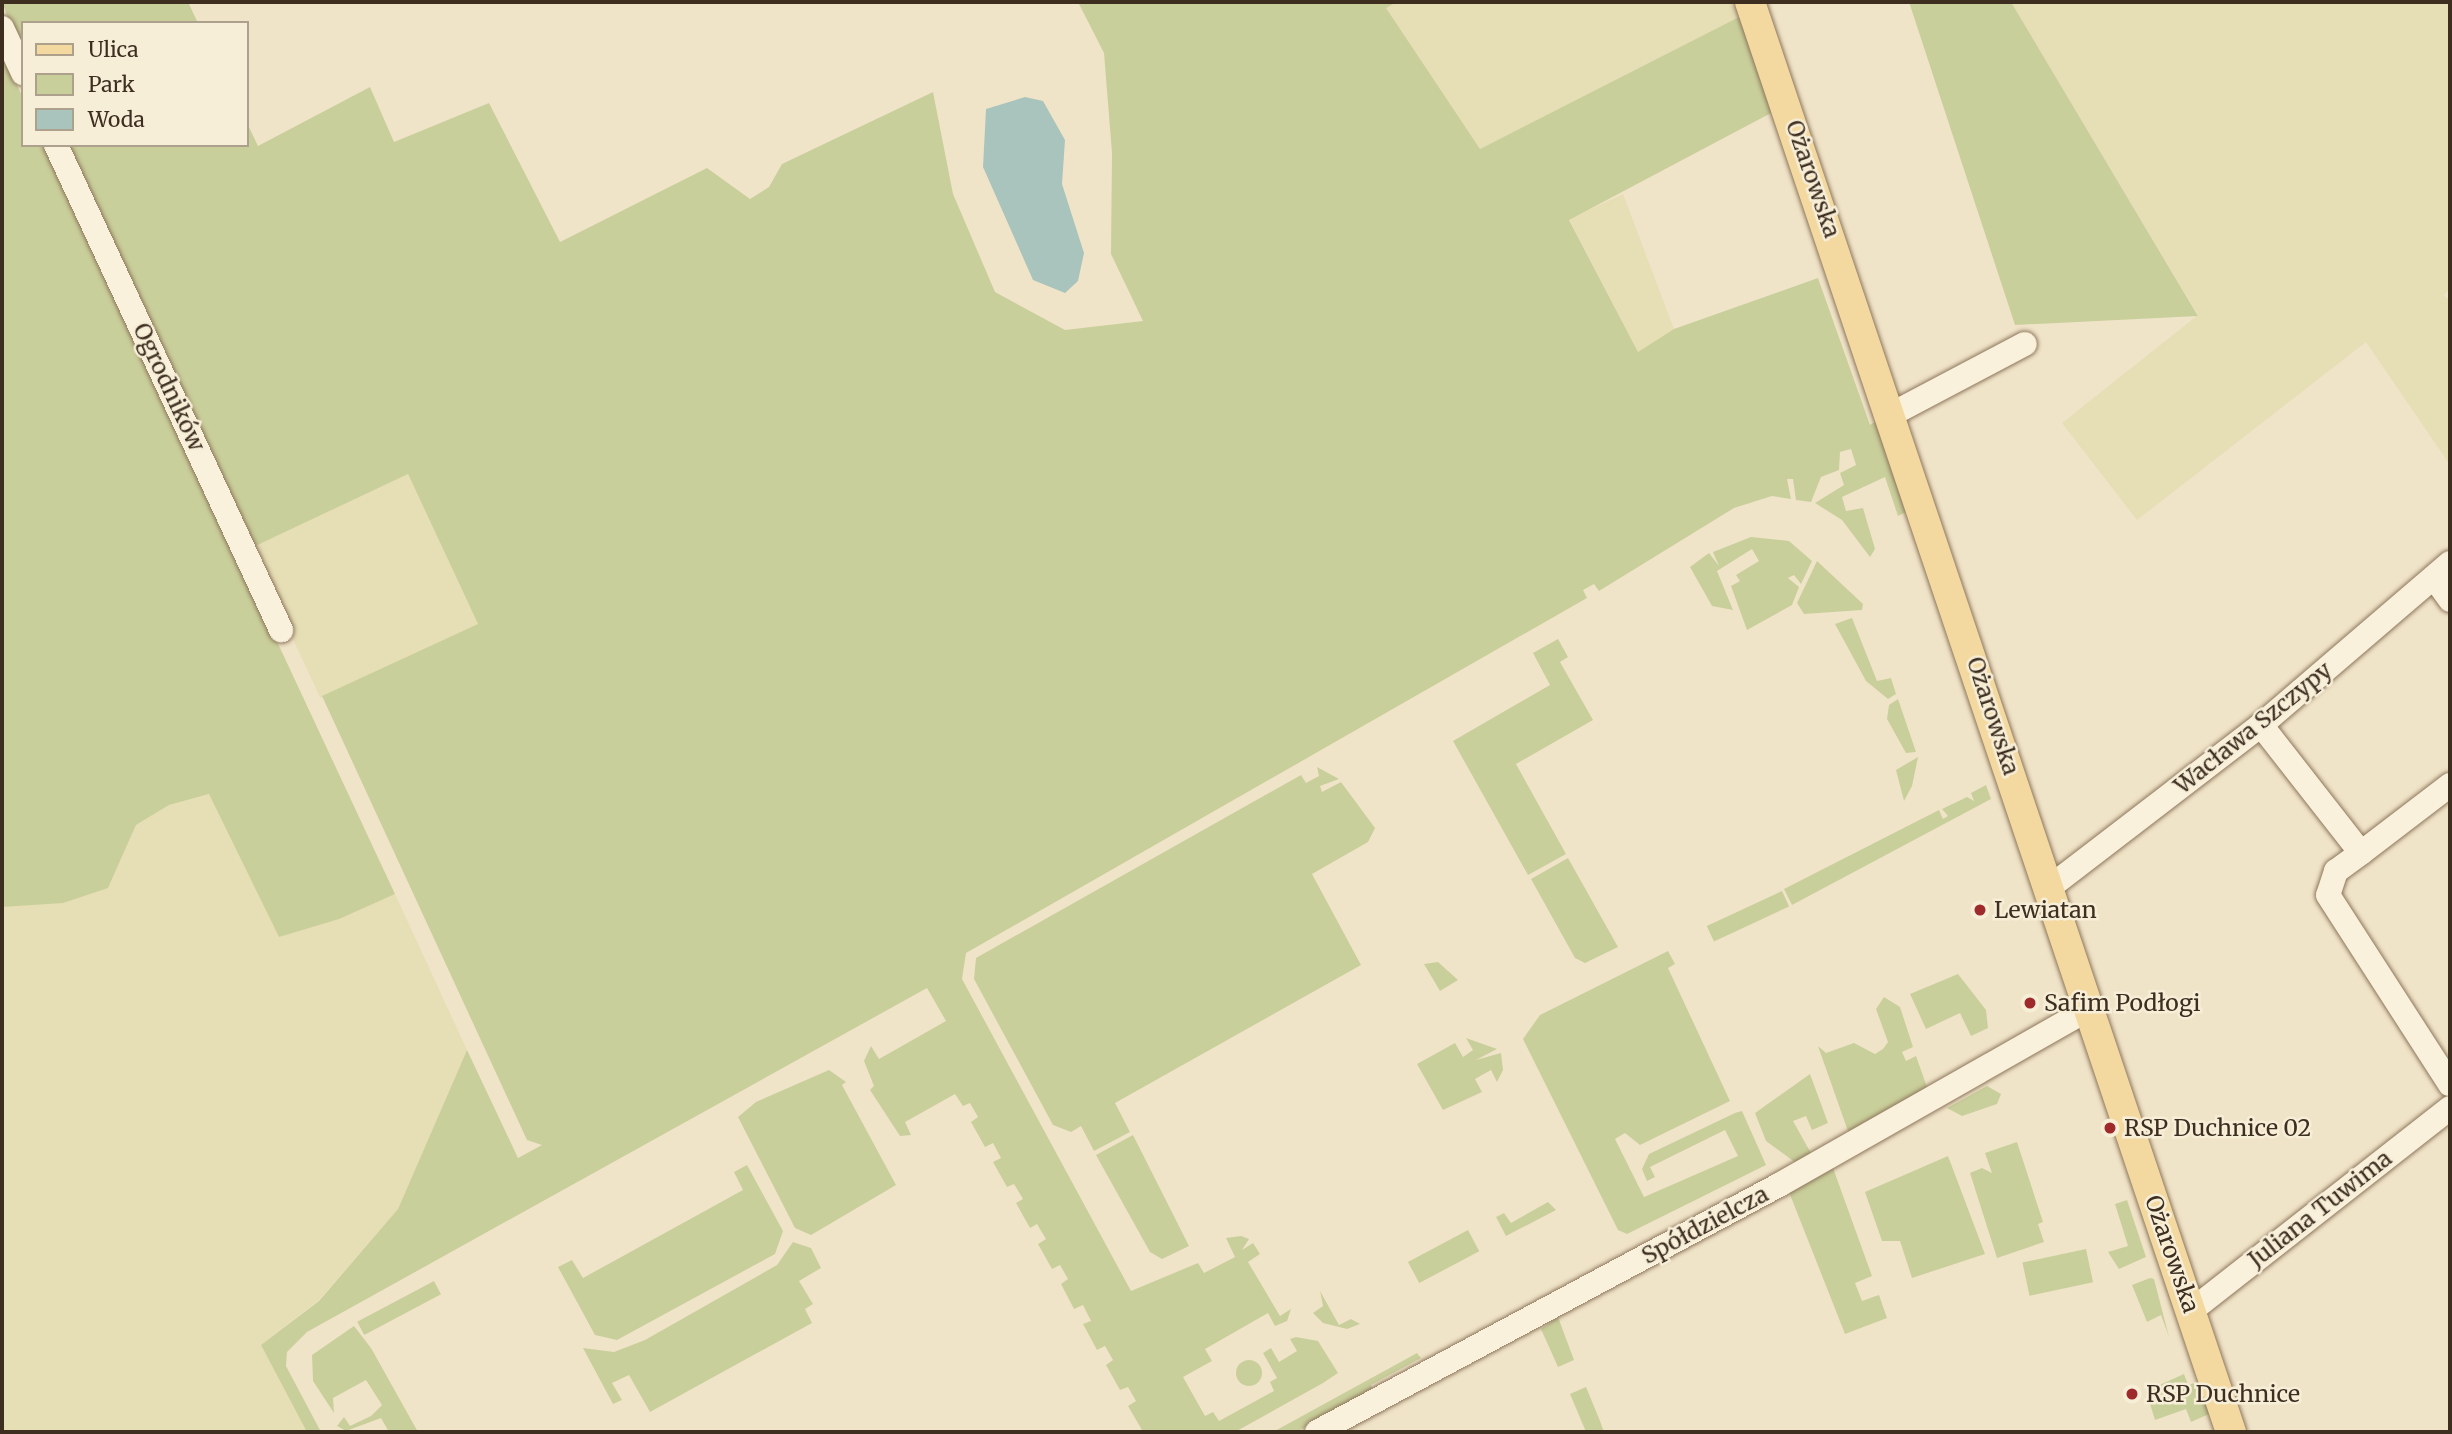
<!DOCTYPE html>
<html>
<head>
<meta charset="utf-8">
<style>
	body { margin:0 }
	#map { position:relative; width:2452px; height:1434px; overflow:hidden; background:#f0e4c8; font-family:Merriweather,serif }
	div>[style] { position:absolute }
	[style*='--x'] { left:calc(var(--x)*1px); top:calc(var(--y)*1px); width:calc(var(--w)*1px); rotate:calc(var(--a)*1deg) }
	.farmland>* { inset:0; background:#e6deb5; transform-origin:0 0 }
	.green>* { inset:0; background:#c9cf9b; transform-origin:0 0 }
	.round { border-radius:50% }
	.water>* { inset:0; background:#a9c4bc }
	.roads { filter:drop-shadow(0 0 2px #8d765c) drop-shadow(0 0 2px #8d765c) }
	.minor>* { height:24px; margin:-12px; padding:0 12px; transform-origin:12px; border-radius:12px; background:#faf1dc }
	.major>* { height:30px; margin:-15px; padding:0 15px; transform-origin:15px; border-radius:15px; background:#f3d9a0 }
	.dots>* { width:19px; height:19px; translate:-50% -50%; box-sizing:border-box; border:4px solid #f7eed8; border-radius:50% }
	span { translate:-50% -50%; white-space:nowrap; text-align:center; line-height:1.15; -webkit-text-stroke:5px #f7eed8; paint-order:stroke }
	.street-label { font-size:23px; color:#3d2e20 }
	.poi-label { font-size:23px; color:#3d2e20 }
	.left { translate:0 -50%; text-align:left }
	.frame { position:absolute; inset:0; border:4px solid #3d2e20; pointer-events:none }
	.legend { position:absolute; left:21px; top:21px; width:228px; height:126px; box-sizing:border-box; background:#f7eed8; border:2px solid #ada18e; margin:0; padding:9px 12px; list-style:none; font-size:21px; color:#3d2e20 }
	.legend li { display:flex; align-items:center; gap:14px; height:35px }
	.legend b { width:35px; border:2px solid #ada18e }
</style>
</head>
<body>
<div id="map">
	<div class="farmland">
		<i style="clip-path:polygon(1397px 2px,1730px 2px,1741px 16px,1480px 149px,1385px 8px)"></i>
		<i style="clip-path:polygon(2011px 2px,2450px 2px,2450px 289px,2444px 295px,2450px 301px,2450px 465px,2366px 342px,2137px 520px,2062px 423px,2198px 315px)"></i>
		<i style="clip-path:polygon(1623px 194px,1674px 329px,1638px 352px,1569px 219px)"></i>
		<i style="left:408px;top:474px;width:166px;height:174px;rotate:65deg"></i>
		<i style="clip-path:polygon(210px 794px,279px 937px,395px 894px,467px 1050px,398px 1209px,319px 1300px,261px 1345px,308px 1432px,2px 1432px,2px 907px,108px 888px,136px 825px,169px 805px)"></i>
	</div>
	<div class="green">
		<i style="clip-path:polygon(2px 2px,188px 2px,198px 23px,23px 23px,23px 58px)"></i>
		<i style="clip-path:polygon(1078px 2px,1397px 2px,1386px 8px,1480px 149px,1741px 16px,1773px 112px,1569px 220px,1638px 352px,1674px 329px,1818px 278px,1870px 425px,1881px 418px,1906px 512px,1898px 516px,1885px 477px,1842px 497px,1846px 511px,1863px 508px,1875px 549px,1870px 557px,1842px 520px,1815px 503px,1844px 485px,1840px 473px,1856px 465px,1851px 449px,1840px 452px,1839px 470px,1821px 477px,1811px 502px,1796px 500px,1793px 479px,1787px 479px,1791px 499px,1772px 496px,1734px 508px,1599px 591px,1594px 584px,1583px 590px,1587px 598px,966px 953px,962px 979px,1131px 1291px,1198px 1263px,1204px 1273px,1235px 1257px,1226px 1238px,1241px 1236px,1249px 1239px,1242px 1250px,1253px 1243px,1260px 1254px,1248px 1262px,1280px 1316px,1291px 1309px,1287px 1321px,1275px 1326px,1268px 1313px,1205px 1349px,1212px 1361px,1183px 1377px,1205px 1416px,1213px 1412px,1219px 1421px,1274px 1391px,1270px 1382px,1277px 1378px,1263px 1353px,1271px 1348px,1279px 1362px,1297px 1351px,1290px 1339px,1296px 1337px,1318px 1341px,1338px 1373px,1323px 1383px,1235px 1432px,1142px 1430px,1128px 1406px,1136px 1401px,1128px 1387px,1120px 1390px,1106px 1365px,1113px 1360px,1105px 1346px,1097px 1350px,1083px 1324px,1091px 1321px,1083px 1305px,1074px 1309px,1061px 1284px,1068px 1279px,1060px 1265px,1052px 1269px,1038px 1244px,1046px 1239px,1037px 1224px,1030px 1228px,1016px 1203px,1023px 1199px,1014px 1184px,1007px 1187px,993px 1162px,1001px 1158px,993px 1143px,985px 1147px,971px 1122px,978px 1117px,970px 1103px,963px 1106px,955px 1094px,905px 1122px,911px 1135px,900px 1136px,870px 1090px,874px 1086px,864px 1061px,871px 1046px,879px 1059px,946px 1021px,927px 988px,307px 1332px,287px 1352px,286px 1366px,321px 1432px,307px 1432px,261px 1345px,319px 1301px,398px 1209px,467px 1050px,518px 1158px,542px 1145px,527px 1140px,322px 696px,478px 624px,408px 474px,251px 548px,64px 145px,247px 145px,247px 123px,258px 146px,370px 87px,394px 142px,489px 103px,560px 242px,707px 168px,750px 199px,769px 187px,782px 164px,933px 92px,953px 194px,995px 292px,1065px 330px,1143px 321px,1111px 254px,1112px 153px,1104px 53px)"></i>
		<i style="clip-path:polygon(1909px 2px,2011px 2px,2198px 316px,2015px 325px)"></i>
		<i style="clip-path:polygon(2px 53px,23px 98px,23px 145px,45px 145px,395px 894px,339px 919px,279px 937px,209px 794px,169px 805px,136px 825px,108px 888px,63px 903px,2px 907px)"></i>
		<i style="clip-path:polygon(1751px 537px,1789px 541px,1812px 561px,1801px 584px,1794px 575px,1788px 578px,1799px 587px,1792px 605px,1747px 630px,1731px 586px,1740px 581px,1736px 575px,1759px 561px,1752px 549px,1717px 571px,1733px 610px,1712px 606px,1690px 567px,1709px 553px,1719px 566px,1713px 552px)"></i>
		<i style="clip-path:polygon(1817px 561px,1863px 604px,1862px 610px,1804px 614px,1797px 603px)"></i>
		<i style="clip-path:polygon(1852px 618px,1877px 681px,1891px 678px,1896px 694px,1888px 699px,1866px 681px,1835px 624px)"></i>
		<i style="clip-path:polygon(1558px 639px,1568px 657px,1560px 662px,1593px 720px,1516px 764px,1566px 854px,1528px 875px,1453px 741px,1550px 685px,1533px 653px)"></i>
		<i style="clip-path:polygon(1898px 699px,1916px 752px,1906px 753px,1887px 719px,1889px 705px)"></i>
		<i style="clip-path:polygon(1918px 757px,1912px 786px,1904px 801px,1896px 770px)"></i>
		<i style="clip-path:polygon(1317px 767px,1339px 779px,1320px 786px,1322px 792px,1341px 782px,1375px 828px,1368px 842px,1312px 874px,1361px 965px,1115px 1103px,1130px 1132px,1094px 1151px,1081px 1126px,1071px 1132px,1053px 1125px,974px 979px,976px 958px,1301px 775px,1306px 783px,1319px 776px)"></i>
		<i style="clip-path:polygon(1986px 785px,1991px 799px,1792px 905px,1784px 889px,1939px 810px,1943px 819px,1948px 816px,1942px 809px,1967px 797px,1974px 801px,1971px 793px)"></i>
		<i style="clip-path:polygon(1568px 858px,1618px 947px,1585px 963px,1575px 958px,1531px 879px)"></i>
		<i style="left:1782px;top:891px;width:17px;height:83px;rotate:65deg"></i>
		<i style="clip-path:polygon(1668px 951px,1675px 964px,1668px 968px,1730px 1101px,1640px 1145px,1625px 1133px,1615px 1139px,1644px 1197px,1738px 1156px,1725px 1130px,1650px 1167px,1655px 1177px,1647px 1181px,1642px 1169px,1649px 1154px,1735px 1113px,1742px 1111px,1766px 1165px,1627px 1234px,1618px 1230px,1523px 1039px,1540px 1015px)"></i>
		<i style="clip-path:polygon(1438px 962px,1458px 980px,1440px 991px,1424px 964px)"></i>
		<i style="clip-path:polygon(1958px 974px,1986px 1010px,1988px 1028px,1971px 1036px,1960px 1013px,1926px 1029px,1910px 994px)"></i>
		<i style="clip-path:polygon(1884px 997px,1900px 1007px,1913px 1047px,1902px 1052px,1906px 1061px,1916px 1056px,1927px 1087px,1849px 1134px,1818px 1046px,1826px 1053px,1854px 1043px,1875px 1054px,1883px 1049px,1888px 1042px,1876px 1009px)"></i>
		<i style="clip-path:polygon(1466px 1038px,1497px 1049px,1476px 1060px,1501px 1053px,1503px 1070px,1497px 1082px,1491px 1070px,1475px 1079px,1482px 1092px,1443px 1110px,1417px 1064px,1455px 1043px,1463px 1057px,1473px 1050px)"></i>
		<i style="clip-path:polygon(829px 1070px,846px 1082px,842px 1085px,896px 1185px,811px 1235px,795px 1228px,738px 1117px,756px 1102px)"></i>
		<i style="clip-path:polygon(1810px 1074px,1828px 1123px,1812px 1130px,1806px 1116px,1793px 1121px,1812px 1155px,1796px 1163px,1766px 1141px,1755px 1113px)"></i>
		<i style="clip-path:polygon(1987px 1086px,2001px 1094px,1997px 1104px,1962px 1116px,1947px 1108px)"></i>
		<i style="clip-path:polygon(1133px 1135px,1189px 1246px,1162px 1259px,1150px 1252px,1096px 1155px)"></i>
		<i style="clip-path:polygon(2017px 1142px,2043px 1222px,2038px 1224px,2044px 1242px,1997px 1258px,1970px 1173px,1982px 1168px,1992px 1173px,1985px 1153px)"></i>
		<i style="clip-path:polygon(1948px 1156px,1985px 1254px,1912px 1278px,1900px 1241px,1882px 1241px,1865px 1192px)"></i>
		<i style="clip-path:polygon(747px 1165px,783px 1231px,775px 1254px,617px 1340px,595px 1335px,558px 1267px,572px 1260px,583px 1278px,743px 1190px,734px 1172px)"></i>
		<i style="clip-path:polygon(1833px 1168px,1872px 1276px,1855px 1283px,1862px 1301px,1879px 1295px,1887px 1318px,1845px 1334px,1789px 1192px)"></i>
		<i style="clip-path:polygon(2127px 1200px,2146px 1257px,2119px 1269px,2108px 1252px,2128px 1246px,2115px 1204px)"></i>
		<i style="clip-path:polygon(1548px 1202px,1556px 1210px,1506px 1236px,1496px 1217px,1504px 1213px,1511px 1223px)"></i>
		<i style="left:1468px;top:1230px;width:24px;height:68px;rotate:62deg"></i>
		<i style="clip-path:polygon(793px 1242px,811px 1248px,821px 1268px,799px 1281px,813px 1304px,805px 1309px,812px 1323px,650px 1412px,629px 1375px,612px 1383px,622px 1400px,613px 1404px,583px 1348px,614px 1352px,645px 1340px,777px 1265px)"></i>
		<i style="left:2086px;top:1249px;width:34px;height:65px;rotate:78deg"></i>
		<i style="clip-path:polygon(2150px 1278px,2154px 1279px,2169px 1337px,2161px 1315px,2147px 1322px,2132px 1285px)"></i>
		<i style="left:434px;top:1281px;width:15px;height:87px;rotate:62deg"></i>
		<i style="clip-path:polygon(1320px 1291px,1339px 1325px,1351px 1319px,1360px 1324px,1347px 1329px,1323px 1323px,1313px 1313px,1323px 1306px)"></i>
		<i style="clip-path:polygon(1558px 1317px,1574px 1360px,1558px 1367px,1541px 1329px)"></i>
		<i style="clip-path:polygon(354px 1326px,371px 1348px,418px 1432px,389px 1432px,381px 1418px,346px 1431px,337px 1426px,344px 1417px,350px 1426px,371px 1416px,382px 1405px,366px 1380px,333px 1398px,334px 1413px,313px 1381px,312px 1355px)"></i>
		<i style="clip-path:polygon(1417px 1353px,1421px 1358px,1371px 1385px,1373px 1390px,1296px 1432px,1273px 1432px)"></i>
		<i class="round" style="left:1236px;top:1360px;width:26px;height:26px"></i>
		<i style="clip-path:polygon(2184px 1374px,2188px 1385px,2198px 1382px,2209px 1414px,2191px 1422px,2186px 1409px,2155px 1420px,2146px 1391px)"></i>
		<i style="clip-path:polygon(1586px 1387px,1600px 1421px,1604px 1432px,1586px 1432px,1570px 1394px)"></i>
	</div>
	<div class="water">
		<i style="clip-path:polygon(1025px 97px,1043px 101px,1065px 140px,1062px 184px,1084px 253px,1078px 281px,1065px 293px,1033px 280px,983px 167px,986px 109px)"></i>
	</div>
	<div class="roads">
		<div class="minor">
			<i style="--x:2;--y:28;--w:50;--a:65"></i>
			<i style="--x:56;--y:145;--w:535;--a:65.11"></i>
			<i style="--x:1892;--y:414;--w:150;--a:-27.8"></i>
			<i style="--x:2435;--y:579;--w:26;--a:54"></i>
			<i style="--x:2261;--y:725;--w:162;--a:52"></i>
			<i style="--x:2361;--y:853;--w:31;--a:144"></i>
			<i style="--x:2336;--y:871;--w:25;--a:108"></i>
			<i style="--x:2328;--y:895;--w:225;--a:57.2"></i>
			<i style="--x:2361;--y:853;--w:112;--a:-37.4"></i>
			<i style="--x:2050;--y:887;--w:266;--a:-37.5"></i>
			<i style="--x:2261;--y:725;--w:249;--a:-40.6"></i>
			<i style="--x:2191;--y:1311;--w:329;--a:-38.1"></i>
			<i style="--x:1317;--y:1432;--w:524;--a:-28.13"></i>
			<i style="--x:1779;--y:1185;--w:356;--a:-29.6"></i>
		</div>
		<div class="major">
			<i style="--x:1750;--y:2;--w:1509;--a:71.41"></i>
		</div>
	</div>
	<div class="dots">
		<i style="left:1980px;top:910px;background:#9e2a2b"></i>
		<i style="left:2030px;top:1003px;background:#9e2a2b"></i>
		<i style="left:2110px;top:1128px;background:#9e2a2b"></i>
		<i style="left:2132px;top:1394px;background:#9e2a2b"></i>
	</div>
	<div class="street-label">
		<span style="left:1813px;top:179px;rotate:71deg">Ożarowska</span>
		<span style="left:169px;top:387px;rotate:65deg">Ogrodników</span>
		<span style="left:1993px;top:716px;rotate:72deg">Ożarowska</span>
		<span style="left:2253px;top:728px;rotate:-39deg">Wacława Szczypy</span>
		<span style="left:2320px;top:1209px;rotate:-38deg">Juliana Tuwima</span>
		<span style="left:1705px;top:1225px;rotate:-28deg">Spółdzielcza</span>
		<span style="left:2172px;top:1254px;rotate:71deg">Ożarowska</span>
	</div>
	<div class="poi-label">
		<span class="left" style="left:1994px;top:910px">Lewiatan</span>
		<span class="left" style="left:2044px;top:1003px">Safim Podłogi</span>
		<span class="left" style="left:2124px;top:1128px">RSP Duchnice 02</span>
		<span class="left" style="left:2146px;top:1394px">RSP Duchnice</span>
	</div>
	<div class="frame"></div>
	<ul class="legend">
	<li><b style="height:9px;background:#f3d9a0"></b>Ulica</li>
	<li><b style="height:19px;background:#c9cf9b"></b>Park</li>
	<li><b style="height:19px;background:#a9c4bc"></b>Woda</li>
	</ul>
</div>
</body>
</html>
